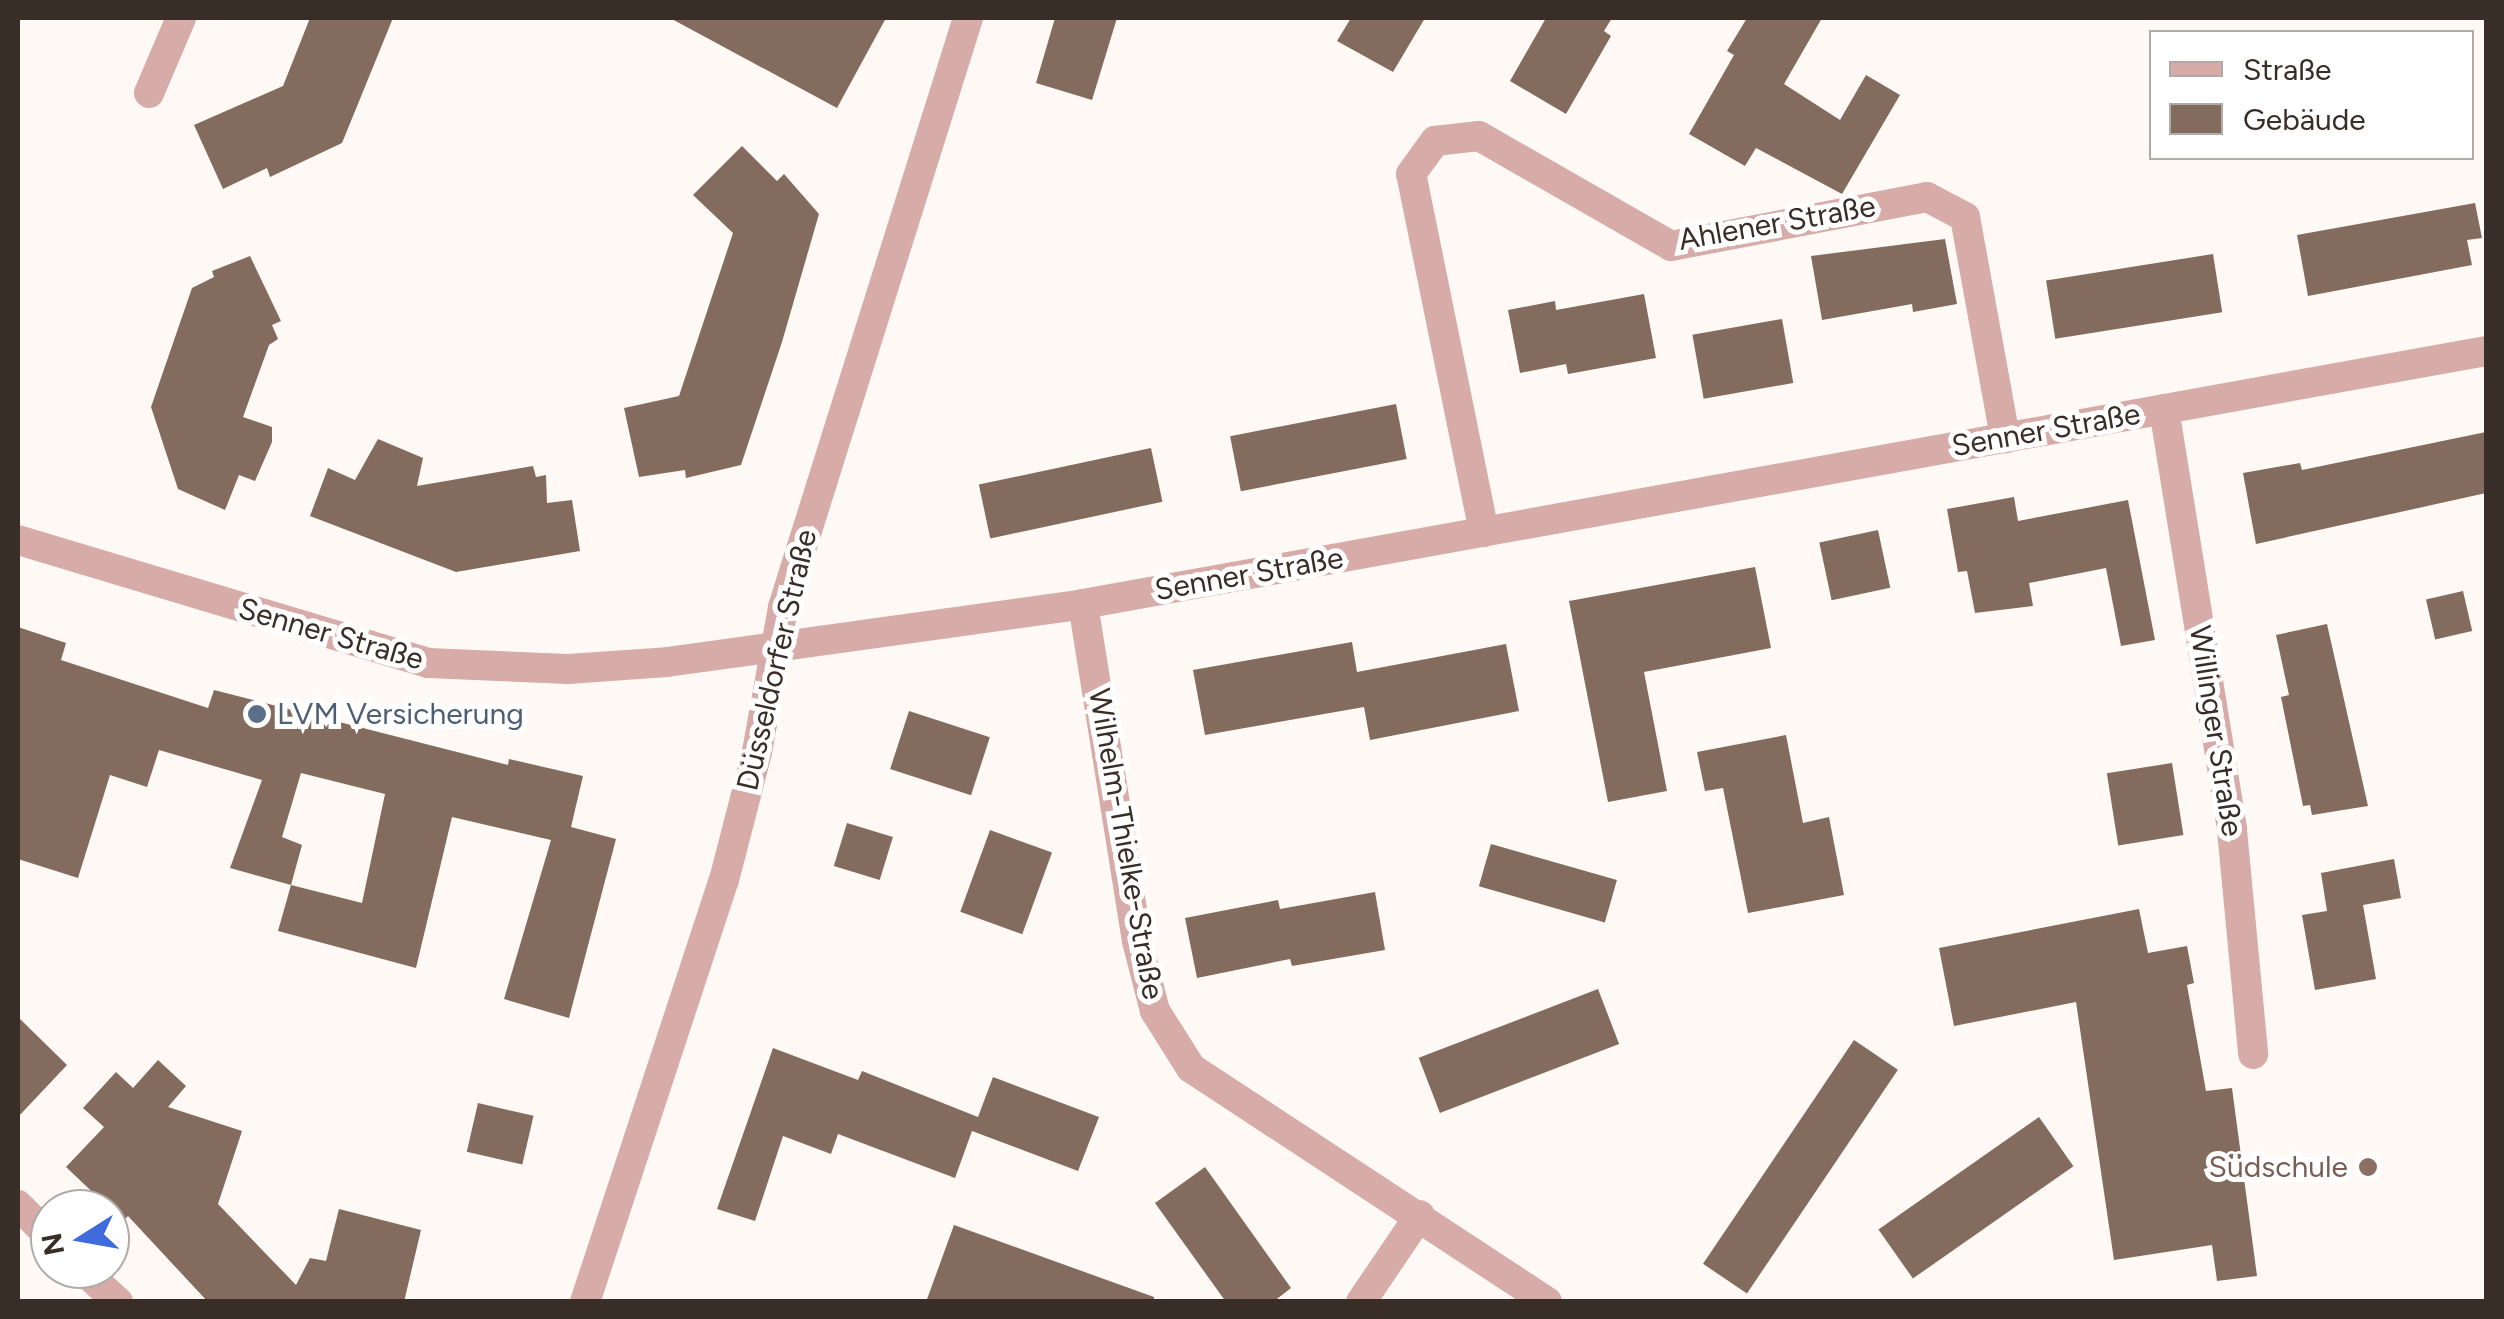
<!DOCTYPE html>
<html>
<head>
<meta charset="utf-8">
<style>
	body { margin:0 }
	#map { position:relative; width:2504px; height:1319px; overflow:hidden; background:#fff9f6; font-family:Figtree,sans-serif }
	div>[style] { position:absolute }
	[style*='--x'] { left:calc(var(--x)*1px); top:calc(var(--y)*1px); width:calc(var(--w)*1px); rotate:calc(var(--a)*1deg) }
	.building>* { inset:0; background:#836b5d; transform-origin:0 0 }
	.minor>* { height:30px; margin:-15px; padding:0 15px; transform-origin:15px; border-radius:15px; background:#d6aba8 }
	.tertiary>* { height:30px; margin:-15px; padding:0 15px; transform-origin:15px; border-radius:15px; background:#d6aba8 }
	.dots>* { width:28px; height:28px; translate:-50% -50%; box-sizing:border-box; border:5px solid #fff; border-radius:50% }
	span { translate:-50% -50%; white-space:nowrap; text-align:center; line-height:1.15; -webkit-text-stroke:10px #fff; paint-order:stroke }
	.street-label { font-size:30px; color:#382d27 }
	.service-label { font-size:30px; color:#4e5e75 }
	.left { translate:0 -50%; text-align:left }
	.education-label { font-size:30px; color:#785e54 }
	.right { translate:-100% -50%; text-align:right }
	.frame { position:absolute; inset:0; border:20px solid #382d27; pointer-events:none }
	.legend { position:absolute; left:2149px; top:30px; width:325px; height:130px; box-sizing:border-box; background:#fff; border:2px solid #afaba9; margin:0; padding:12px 18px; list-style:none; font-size:30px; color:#382d27 }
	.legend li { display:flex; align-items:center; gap:20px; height:50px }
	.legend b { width:50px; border:2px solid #afaba9 }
	.north { position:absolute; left:30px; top:1189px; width:100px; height:100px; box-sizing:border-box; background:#fff; border:2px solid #afaba9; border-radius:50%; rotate:259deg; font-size:28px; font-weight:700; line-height:40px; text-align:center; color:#382d27 }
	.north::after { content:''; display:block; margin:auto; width:35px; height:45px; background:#3f6bdc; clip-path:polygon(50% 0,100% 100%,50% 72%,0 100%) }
</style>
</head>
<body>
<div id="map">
	<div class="building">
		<i style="clip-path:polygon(310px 18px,393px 18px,342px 143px,270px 177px,267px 168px,223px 189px,194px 125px,283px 86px)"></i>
		<i style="clip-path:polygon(670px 18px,886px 18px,837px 108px)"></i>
		<i style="clip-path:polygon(1055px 18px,1117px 18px,1092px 100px,1036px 83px)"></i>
		<i style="clip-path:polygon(1351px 18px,1425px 18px,1393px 72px,1337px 41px)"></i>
		<i style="clip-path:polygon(1546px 18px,1612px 18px,1604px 31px,1611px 36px,1566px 114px,1510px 81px)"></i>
		<i style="clip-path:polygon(1747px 18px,1822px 18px,1784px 84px,1840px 120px,1866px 75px,1900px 95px,1842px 194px,1756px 148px,1745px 166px,1689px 134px,1734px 55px,1727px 51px)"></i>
		<i style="clip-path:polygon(742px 146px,777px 181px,784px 174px,819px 214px,782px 342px,741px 465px,686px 478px,685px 470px,639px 477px,624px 408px,679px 396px,733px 233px,693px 195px)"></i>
		<i style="clip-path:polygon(2475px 203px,2482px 238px,2467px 240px,2472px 265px,2308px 296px,2297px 235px)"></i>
		<i style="clip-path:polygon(1945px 239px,1957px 304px,1913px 312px,1912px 304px,1822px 320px,1811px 256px)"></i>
		<i style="left:2213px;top:254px;width:59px;height:169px;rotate:81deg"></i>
		<i style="clip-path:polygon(250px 256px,281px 321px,272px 325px,278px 339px,269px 345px,243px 417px,272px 427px,272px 442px,255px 481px,239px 475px,225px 510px,178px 489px,151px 407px,192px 288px,214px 277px,212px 271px)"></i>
		<i style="clip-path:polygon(1644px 294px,1656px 358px,1568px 374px,1566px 364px,1520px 373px,1508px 310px,1555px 301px,1556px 310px)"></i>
		<i style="left:1782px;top:319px;width:65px;height:91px;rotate:80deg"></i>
		<i style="left:1396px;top:404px;width:56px;height:169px;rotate:79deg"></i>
		<i style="clip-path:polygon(2486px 432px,2486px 493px,2256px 544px,2243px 473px,2300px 463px,2302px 470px)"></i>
		<i style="clip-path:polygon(378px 439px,423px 458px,417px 486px,533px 466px,536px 477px,546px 475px,547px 503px,572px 500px,580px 551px,456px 572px,310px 516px,328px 468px,355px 480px)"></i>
		<i style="left:1151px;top:448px;width:55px;height:176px;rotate:78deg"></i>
		<i style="clip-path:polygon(2014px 497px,2018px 521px,2128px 500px,2155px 640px,2121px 646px,2106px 568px,2029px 583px,2033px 606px,1975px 613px,1967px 571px,1958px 572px,1947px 509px)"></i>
		<i style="left:1878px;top:530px;width:59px;height:60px;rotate:78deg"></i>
		<i style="clip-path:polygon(1755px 567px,1771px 648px,1644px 672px,1667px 791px,1608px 802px,1569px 601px)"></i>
		<i style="left:2463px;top:591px;width:41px;height:38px;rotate:77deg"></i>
		<i style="clip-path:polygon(2327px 624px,2368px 806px,2312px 815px,2310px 805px,2303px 806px,2281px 697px,2289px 695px,2276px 635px)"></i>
		<i style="clip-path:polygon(evenodd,18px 627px,66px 643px,61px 660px,208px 708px,214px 690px,508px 765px,509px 759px,583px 776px,571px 827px,616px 839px,569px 1018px,504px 999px,551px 840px,452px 817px,416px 968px,278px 931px,291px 885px,230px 868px,262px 780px,159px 750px,147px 787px,110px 775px,78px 878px,18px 859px,18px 627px,301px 773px,385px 794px,362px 903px,291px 885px,302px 845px,282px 837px,301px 773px)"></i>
		<i style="clip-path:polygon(1352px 642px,1357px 672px,1506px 644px,1519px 711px,1370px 740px,1364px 707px,1205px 735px,1193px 670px)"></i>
		<i style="left:909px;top:711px;width:85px;height:61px;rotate:18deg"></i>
		<i style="clip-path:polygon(1786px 735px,1803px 823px,1829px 817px,1844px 895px,1748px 913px,1723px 788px,1705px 791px,1697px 752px)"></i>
		<i style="left:2172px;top:763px;width:73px;height:66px;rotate:81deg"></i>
		<i style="left:847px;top:823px;width:48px;height:45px;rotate:17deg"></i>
		<i style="left:990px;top:830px;width:66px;height:87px;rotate:20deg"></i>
		<i style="left:1491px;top:844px;width:131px;height:44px;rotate:16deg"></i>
		<i style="clip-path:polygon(2394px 859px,2401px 898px,2363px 905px,2376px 979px,2315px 990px,2302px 915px,2327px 911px,2321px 873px)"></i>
		<i style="clip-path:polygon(1375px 892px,1385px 950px,1292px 966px,1290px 959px,1197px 978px,1185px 918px,1278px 900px,1280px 909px)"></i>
		<i style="clip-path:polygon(2139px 909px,2148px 953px,2187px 946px,2194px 983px,2187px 985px,2206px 1091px,2232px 1088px,2257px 1276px,2217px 1281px,2212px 1245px,2114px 1260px,2076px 1002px,1954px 1026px,1939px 948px)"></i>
		<i style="left:1598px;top:989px;width:59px;height:192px;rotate:69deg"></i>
		<i style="clip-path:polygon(18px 1017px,67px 1065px,18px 1117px)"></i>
		<i style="left:1854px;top:1040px;width:53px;height:270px;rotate:34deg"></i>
		<i style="clip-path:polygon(773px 1048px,858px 1080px,862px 1071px,978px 1117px,993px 1077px,1099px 1117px,1078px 1171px,972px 1131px,955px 1178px,838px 1134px,831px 1154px,783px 1136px,755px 1221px,717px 1209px)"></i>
		<i style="clip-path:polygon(158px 1060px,186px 1086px,168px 1107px,242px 1131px,218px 1204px,296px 1285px,310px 1258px,326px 1261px,339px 1209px,421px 1230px,404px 1302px,208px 1302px,128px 1216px,123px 1221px,66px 1167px,104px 1127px,83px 1108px,116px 1072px,133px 1088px)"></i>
		<i style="left:478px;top:1103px;width:57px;height:50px;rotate:13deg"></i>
		<i style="left:2039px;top:1117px;width:60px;height:196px;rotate:55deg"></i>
		<i style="clip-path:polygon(1205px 1167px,1291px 1288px,1273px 1302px,1226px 1302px,1155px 1203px)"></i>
		<i style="clip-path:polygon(954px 1225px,1154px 1297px,1154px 1302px,926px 1302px)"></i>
	</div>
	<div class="minor">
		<i style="--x:149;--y:93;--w:82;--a:-66.9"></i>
		<i style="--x:2164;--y:409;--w:426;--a:80.8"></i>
		<i style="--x:2232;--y:830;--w:225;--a:84.6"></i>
		<i style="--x:1484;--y:532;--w:365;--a:-101.5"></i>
		<i style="--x:1411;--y:174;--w:41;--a:-54"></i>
		<i style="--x:1435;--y:141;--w:44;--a:-6.5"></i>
		<i style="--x:1479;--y:136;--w:221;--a:29.8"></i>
		<i style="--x:1671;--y:246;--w:261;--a:-10.8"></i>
		<i style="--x:1927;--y:197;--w:43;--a:27.8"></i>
		<i style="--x:1965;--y:217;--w:225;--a:79.7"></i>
		<i style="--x:1083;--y:604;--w:341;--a:80.9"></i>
		<i style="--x:1137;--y:941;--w:72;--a:75.6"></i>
		<i style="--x:1155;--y:1011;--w:67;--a:57.7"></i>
		<i style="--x:1191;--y:1068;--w:426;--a:33.3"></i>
		<i style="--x:18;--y:1205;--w:45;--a:45"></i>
		<i style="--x:82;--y:1269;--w:49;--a:42.5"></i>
		<i style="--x:585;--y:1302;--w:444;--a:-71.8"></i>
		<i style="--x:724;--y:880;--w:132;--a:-75.5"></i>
		<i style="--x:757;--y:752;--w:147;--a:-79.8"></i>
		<i style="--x:783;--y:607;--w:617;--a:-72.56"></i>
		<i style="--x:1361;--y:1302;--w:105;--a:-55.9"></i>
	</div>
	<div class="tertiary">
		<i style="--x:18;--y:540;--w:428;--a:16.7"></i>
		<i style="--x:428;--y:663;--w:140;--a:2.5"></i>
		<i style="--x:568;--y:669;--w:99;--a:-4"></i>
		<i style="--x:667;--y:662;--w:420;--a:-7.9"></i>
		<i style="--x:1083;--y:604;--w:1426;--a:-10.22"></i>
	</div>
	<div class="dots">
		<i style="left:257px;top:714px;background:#5c6f8a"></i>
		<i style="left:2368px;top:1167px;background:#8d6e63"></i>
	</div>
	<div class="street-label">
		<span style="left:1777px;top:223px;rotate:-10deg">Ahlener Straße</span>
		<span style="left:2046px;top:430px;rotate:-10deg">Senner Straße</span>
		<span style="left:1249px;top:574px;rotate:-10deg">Senner Straße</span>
		<span style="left:331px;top:634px;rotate:16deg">Senner Straße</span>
		<span style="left:777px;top:660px;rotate:-77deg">Düsseldorfer Straße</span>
		<span style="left:2216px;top:731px;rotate:81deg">Willinger Straße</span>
		<span style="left:1126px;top:844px;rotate:80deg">Wilhelm-Thielke-Straße</span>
	</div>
	<div class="service-label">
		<span class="left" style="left:277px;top:714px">LVM Versicherung</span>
	</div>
	<div class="education-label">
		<span class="right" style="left:2348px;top:1167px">Südschule</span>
	</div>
	<div class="frame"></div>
	<ul class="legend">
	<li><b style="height:12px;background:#d6aba8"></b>Straße</li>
	<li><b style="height:28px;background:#836b5d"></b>Gebäude</li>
	</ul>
	<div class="north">N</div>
</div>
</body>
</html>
